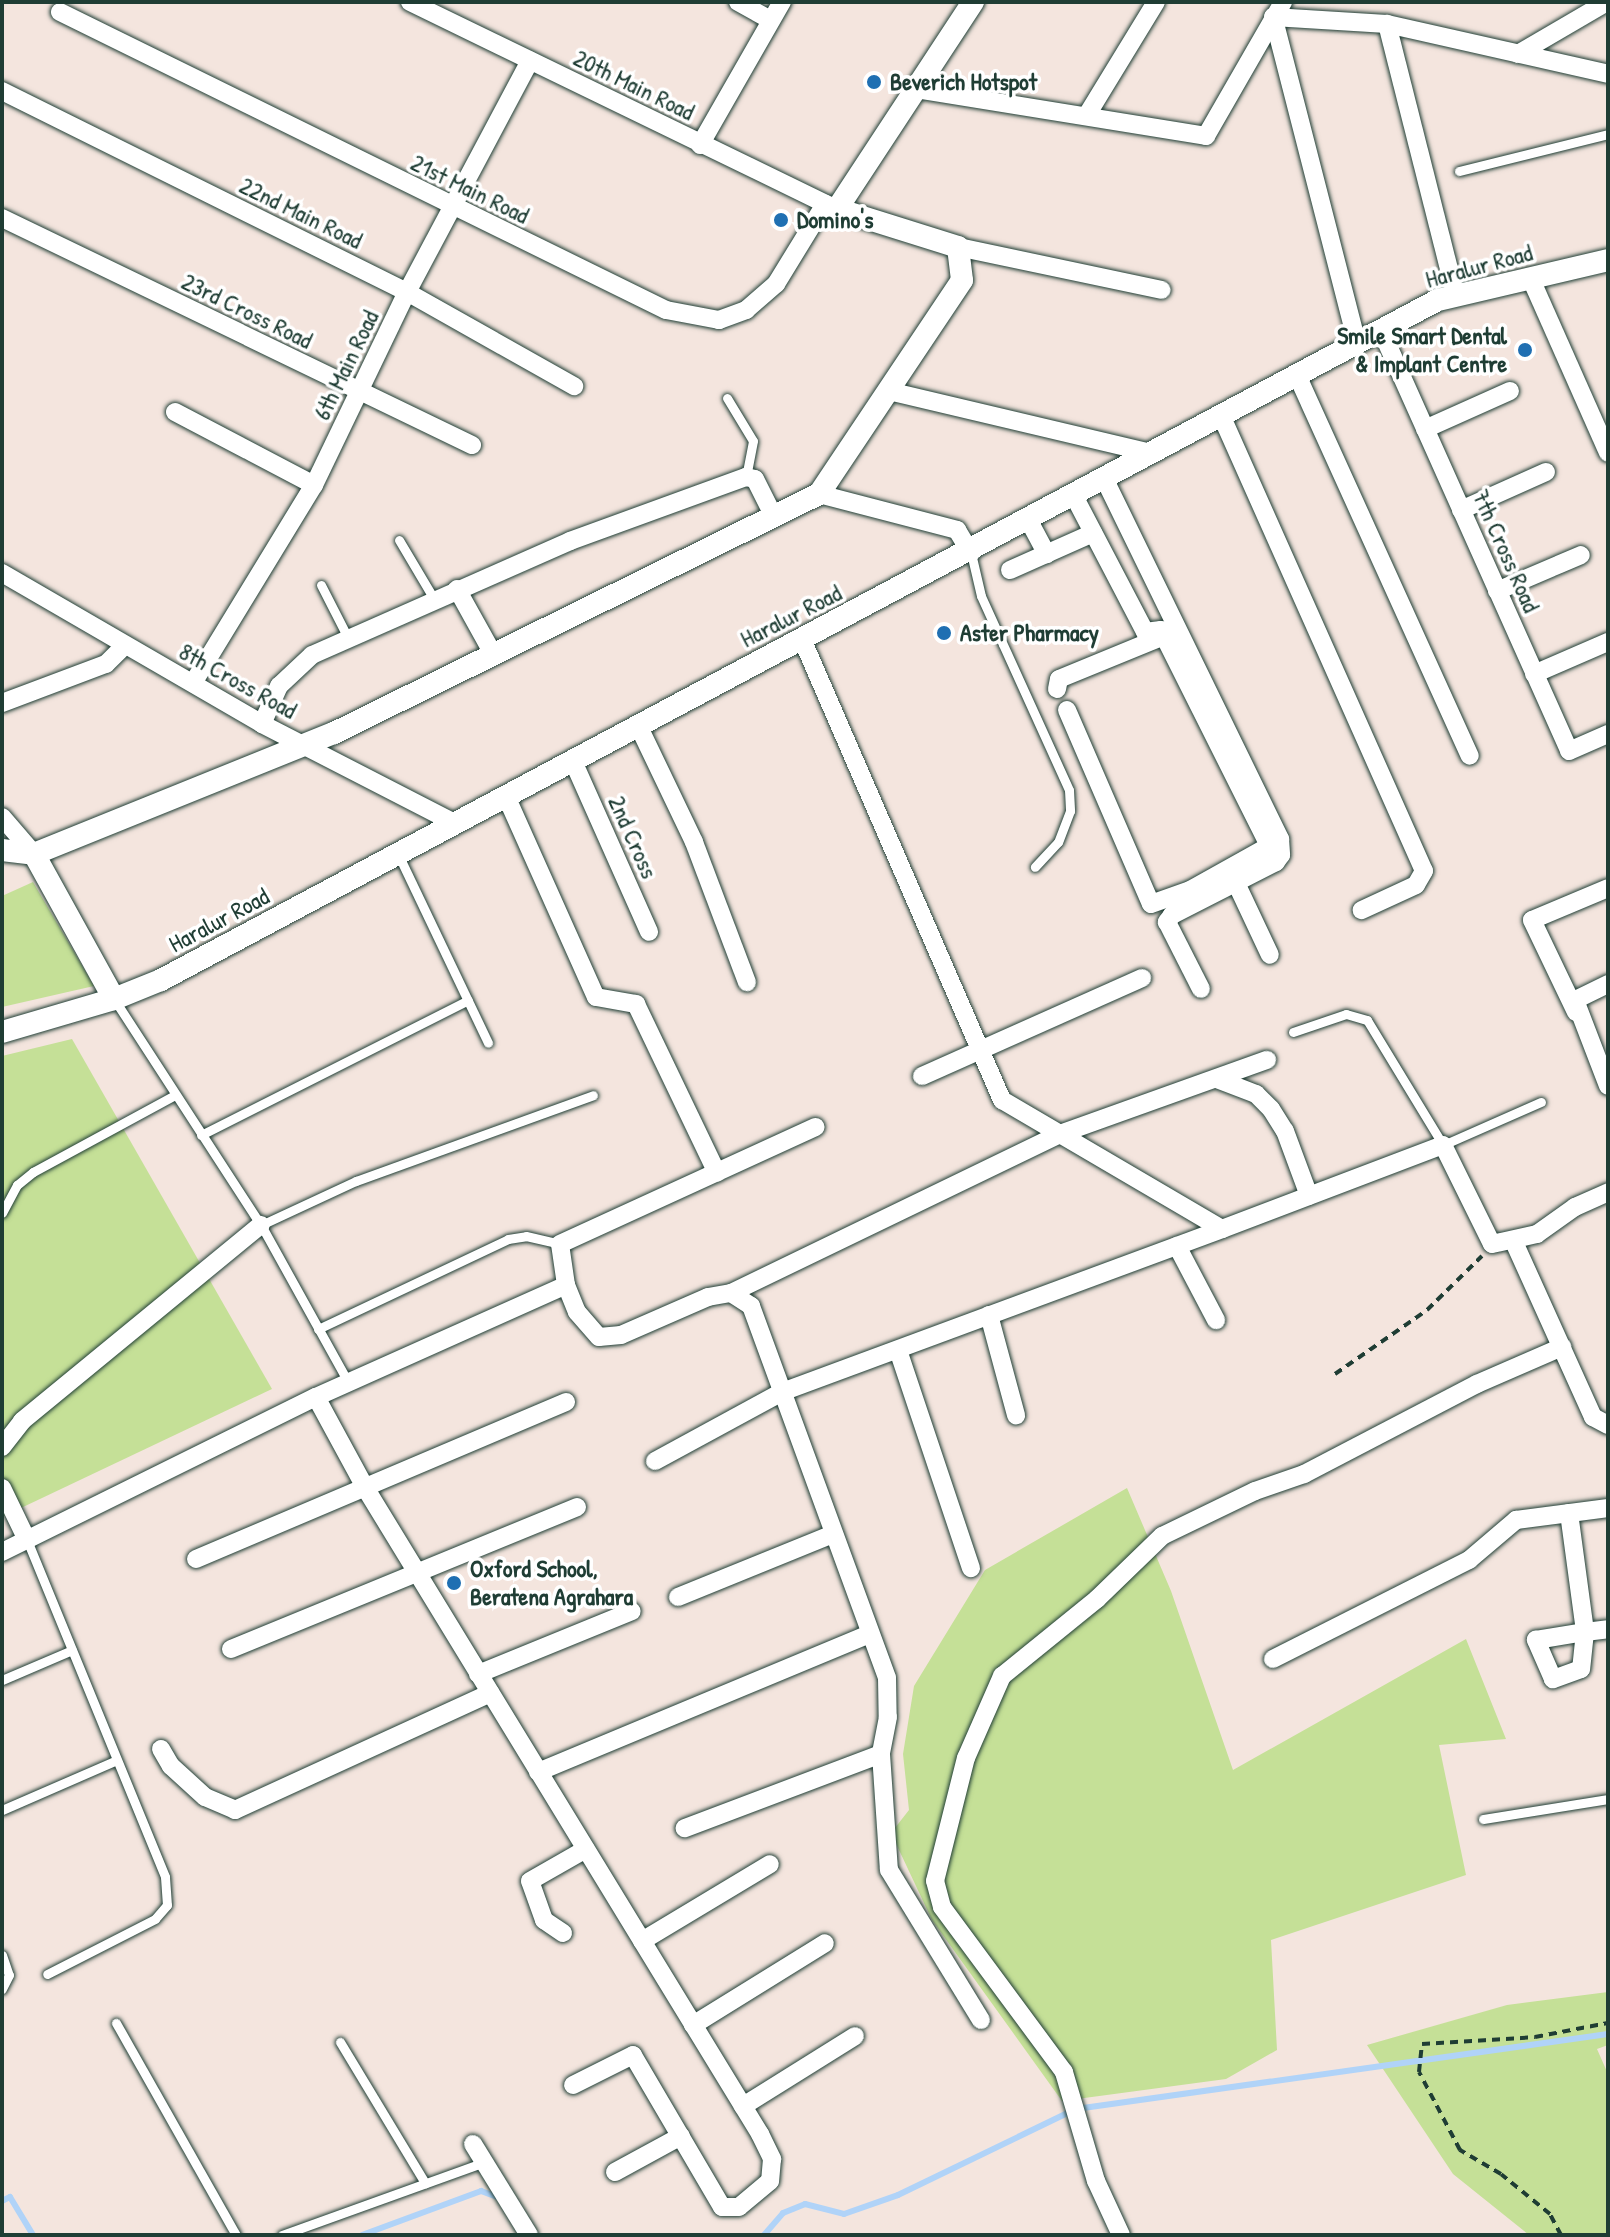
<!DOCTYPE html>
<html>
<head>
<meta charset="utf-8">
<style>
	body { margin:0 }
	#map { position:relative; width:1610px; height:2237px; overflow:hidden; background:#f4e5de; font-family:"Patrick Hand",sans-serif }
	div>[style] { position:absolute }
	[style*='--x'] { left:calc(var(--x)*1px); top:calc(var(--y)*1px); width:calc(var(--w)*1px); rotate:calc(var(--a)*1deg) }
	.green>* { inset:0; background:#c5e097 }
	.stream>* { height:6px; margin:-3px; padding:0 3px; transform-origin:3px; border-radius:3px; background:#b0d3f8 }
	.path>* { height:4px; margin-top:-2px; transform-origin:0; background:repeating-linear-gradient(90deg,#1f3d34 0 8px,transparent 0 14px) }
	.roads { filter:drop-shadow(0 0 2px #1f3d34) drop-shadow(0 0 2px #1f3d34) }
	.service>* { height:9px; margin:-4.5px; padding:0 4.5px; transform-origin:4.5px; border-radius:4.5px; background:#fff }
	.minor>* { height:18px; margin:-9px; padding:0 9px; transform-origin:9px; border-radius:9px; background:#fff }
	.tertiary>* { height:22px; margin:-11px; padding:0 11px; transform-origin:11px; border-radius:11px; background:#fff }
	.dots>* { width:22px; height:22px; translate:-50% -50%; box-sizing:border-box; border:4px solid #fff; border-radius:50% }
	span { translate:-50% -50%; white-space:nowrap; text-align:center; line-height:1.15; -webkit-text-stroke:7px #fff; paint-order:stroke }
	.poi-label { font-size:24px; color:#1f3d34; font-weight:700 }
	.left { translate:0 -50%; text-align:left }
	.right { translate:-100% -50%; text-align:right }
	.street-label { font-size:24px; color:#1f3d34 }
	.frame { position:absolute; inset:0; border:4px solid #1f3d34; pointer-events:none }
</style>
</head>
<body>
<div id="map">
	<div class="green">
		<i style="clip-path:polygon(33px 882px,94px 986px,2px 1007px,2px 896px)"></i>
		<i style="clip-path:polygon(72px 1039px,272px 1389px,2px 1517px,2px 1056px)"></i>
		<i style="clip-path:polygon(1127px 1488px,1171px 1591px,1233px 1770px,1466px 1639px,1506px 1739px,1439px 1745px,1466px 1875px,1271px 1940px,1277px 2050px,1226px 2079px,1062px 2101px,932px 1920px,891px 1833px,909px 1810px,903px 1754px,914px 1686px,985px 1570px)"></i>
		<i style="clip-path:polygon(1608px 1992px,1608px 2045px,1597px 2049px,1608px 2074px,1608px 2235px,1529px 2235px,1453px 2174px,1367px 2045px,1507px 2005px)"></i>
	</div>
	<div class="stream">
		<i style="--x:2;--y:2201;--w:9;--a:-27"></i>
		<i style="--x:10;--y:2197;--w:44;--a:58.8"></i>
		<i style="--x:362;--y:2235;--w:127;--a:-20.3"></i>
		<i style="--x:481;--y:2191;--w:20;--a:20"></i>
		<i style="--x:764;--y:2235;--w:29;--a:-49"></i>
		<i style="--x:783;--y:2213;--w:24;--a:-22"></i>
		<i style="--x:805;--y:2204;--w:40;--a:14.4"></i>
		<i style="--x:844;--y:2214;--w:57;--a:-19.4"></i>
		<i style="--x:898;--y:2195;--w:198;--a:-25.8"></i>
		<i style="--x:1076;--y:2109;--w:537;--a:-8.02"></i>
	</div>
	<div class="path">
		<i style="--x:1335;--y:1374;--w:112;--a:-34.8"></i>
		<i style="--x:1427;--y:1310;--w:77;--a:-44.5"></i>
		<i style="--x:1561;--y:2235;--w:24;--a:-118"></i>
		<i style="--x:1550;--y:2214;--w:63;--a:-140.8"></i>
		<i style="--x:1501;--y:2174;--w:48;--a:-149.7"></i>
		<i style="--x:1460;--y:2150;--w:88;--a:-117.7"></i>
		<i style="--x:1419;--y:2072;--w:28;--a:-84"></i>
		<i style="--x:1422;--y:2044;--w:113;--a:-3.5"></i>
		<i style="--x:1535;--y:2037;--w:74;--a:-10.9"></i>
	</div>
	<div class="roads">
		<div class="service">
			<i style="--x:1459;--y:171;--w:154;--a:-13.9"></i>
			<i style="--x:727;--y:398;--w:50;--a:58.8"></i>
			<i style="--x:753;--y:441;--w:37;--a:101"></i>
			<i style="--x:399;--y:540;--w:69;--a:59.3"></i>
			<i style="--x:971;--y:553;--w:44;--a:76.9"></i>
			<i style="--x:981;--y:596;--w:213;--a:65.6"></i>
			<i style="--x:1069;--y:790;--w:21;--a:87"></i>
			<i style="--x:1070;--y:811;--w:33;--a:111"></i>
			<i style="--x:1058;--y:842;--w:34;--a:133"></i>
			<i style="--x:321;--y:585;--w:59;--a:63"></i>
			<i style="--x:398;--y:854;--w:209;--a:64.5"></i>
			<i style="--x:114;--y:999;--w:270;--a:57"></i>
			<i style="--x:261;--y:1225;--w:182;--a:61"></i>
			<i style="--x:1293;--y:1032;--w:56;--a:-18.8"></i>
			<i style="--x:1346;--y:1014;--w:22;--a:16"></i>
			<i style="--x:1367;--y:1020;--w:146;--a:58.7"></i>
			<i style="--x:1443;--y:1145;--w:107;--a:-23.7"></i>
			<i style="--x:201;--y:1135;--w:299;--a:-26.8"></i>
			<i style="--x:2;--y:1213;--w:32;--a:-62"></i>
			<i style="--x:17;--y:1185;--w:21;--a:-39"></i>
			<i style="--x:33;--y:1172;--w:162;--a:-28.5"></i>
			<i style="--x:261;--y:1225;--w:105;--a:-24.9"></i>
			<i style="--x:356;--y:1181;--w:252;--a:-19.9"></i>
			<i style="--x:318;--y:1329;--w:210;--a:-25.3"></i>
			<i style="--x:508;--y:1239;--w:18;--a:-9"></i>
			<i style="--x:526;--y:1236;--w:35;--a:13"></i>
			<i style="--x:27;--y:1540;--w:364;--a:67.7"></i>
			<i style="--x:165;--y:1877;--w:28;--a:86"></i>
			<i style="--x:167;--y:1905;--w:18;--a:131"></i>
			<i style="--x:155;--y:1919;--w:121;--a:153"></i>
			<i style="--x:2;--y:1680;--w:76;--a:-23.2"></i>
			<i style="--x:2;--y:1810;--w:125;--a:-23.5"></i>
			<i style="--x:1483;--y:1819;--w:127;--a:-9.1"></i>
			<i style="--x:2;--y:1955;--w:21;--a:71"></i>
			<i style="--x:9;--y:1975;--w:16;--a:117"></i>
			<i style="--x:116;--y:2023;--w:244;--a:60.5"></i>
			<i style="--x:340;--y:2042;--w:165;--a:58.9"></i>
			<i style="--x:282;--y:2235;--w:216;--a:-19.8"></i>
		</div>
		<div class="minor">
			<i style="--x:410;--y:2;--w:474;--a:25.9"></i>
			<i style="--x:738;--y:2;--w:37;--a:29"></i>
			<i style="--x:60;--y:12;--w:675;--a:26.19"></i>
			<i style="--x:666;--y:310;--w:54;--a:10.7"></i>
			<i style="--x:719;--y:320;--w:29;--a:-20"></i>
			<i style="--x:746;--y:310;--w:40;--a:-41"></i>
			<i style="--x:776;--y:284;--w:94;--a:-58.5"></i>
			<i style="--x:1387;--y:24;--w:281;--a:75.8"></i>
			<i style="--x:1518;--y:54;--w:103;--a:-30.3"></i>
			<i style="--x:916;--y:89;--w:294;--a:9.2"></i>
			<i style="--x:1206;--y:136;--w:155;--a:-60.1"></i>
			<i style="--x:2;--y:91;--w:452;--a:26.4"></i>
			<i style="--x:407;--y:292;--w:192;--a:29.4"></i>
			<i style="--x:1087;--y:115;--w:132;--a:-58.6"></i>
			<i style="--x:700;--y:145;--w:165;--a:-60.2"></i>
			<i style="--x:2;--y:218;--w:522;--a:25.78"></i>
			<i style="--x:958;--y:247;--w:208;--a:11.9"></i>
			<i style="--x:1531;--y:279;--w:190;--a:66.1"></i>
			<i style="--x:1381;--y:330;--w:461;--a:65.9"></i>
			<i style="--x:1569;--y:751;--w:43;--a:-23.6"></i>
			<i style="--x:1357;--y:343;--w:337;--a:-104.4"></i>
			<i style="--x:1273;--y:17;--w:114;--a:3.5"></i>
			<i style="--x:1387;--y:24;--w:227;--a:12.7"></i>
			<i style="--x:1297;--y:375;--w:418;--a:65.6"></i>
			<i style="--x:889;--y:391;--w:269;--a:13.3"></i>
			<i style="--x:175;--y:412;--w:157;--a:27.7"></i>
			<i style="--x:1221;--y:415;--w:499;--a:66"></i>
			<i style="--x:1424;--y:871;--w:16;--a:120"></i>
			<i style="--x:1416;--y:885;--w:60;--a:155.2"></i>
			<i style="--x:1425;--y:429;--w:93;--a:-24.1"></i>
			<i style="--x:1104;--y:478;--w:402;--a:64"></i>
			<i style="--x:1280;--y:839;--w:16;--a:86"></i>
			<i style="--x:1281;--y:855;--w:9;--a:126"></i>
			<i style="--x:1276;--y:862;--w:117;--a:153"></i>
			<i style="--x:1172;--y:915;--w:9;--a:126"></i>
			<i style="--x:1167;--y:922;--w:75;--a:63.1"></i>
			<i style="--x:819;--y:494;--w:143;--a:14.6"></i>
			<i style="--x:957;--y:530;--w:27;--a:59"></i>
			<i style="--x:1073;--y:494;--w:156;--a:62.4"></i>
			<i style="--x:1145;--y:632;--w:16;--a:-7"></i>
			<i style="--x:1161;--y:630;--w:241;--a:63.4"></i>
			<i style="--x:1461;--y:510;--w:93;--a:-24.1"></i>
			<i style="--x:1028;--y:519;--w:40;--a:62"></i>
			<i style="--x:1010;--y:570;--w:91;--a:-24"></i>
			<i style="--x:2;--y:573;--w:301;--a:30.1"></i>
			<i style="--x:262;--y:724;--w:217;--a:27.2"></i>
			<i style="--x:457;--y:589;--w:74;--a:61"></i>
			<i style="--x:1497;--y:591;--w:91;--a:-23.2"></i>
			<i style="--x:802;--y:639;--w:503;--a:66.55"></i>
			<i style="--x:1002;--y:1100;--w:255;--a:30.4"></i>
			<i style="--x:1222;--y:1229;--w:236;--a:-20.8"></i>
			<i style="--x:1443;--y:1145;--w:110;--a:63.7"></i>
			<i style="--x:1492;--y:1244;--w:46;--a:-12.5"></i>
			<i style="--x:1537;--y:1234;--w:47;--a:-35.4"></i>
			<i style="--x:1575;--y:1207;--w:36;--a:-24"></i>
			<i style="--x:1534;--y:674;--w:81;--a:-23.4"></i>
			<i style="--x:193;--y:683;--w:232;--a:-58.6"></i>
			<i style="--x:314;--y:485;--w:214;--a:-64.3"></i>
			<i style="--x:407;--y:292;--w:262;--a:-62"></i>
			<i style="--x:1057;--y:689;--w:10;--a:-79"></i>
			<i style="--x:1059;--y:679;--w:113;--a:-22.3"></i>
			<i style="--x:2;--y:703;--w:111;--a:-20.6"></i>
			<i style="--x:106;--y:664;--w:24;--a:-45"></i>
			<i style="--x:1067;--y:710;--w:211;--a:66.6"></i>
			<i style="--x:1151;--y:904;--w:41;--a:-19.7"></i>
			<i style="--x:1190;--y:890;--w:101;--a:-29.1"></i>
			<i style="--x:262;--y:724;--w:42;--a:-65.9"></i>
			<i style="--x:279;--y:686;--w:45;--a:-43.2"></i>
			<i style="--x:312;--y:655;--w:282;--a:-23.8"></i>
			<i style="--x:570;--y:541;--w:187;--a:-20"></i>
			<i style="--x:746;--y:477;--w:9;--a:13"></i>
			<i style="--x:755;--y:479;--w:40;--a:63.4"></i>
			<i style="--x:638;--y:725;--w:130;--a:64.4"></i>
			<i style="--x:694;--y:842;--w:150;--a:69.3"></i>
			<i style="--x:573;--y:761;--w:187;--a:66"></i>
			<i style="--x:506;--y:796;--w:220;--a:65.9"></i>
			<i style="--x:596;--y:997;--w:41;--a:9.9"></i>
			<i style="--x:636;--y:1004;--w:187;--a:64.4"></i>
			<i style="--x:2;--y:817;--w:49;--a:49.1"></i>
			<i style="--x:1237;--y:885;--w:77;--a:64.8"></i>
			<i style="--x:1608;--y:984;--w:37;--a:154"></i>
			<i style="--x:1575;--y:1000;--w:92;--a:69"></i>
			<i style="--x:1576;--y:1012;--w:102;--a:-115.6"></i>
			<i style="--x:1532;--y:920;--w:82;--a:-22.8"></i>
			<i style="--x:922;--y:1076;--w:241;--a:-24"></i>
			<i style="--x:1217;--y:1079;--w:42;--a:21"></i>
			<i style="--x:1256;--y:1094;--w:21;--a:45"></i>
			<i style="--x:1271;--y:1109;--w:26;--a:58"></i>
			<i style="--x:1285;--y:1131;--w:69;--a:69.7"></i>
			<i style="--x:1514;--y:1242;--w:192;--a:65.7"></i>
			<i style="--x:1593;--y:1417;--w:17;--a:28"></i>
			<i style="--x:1177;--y:1246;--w:84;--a:62.2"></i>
			<i style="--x:566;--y:1285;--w:41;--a:-98.3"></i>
			<i style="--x:560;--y:1244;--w:281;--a:-24.6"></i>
			<i style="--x:731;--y:1293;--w:365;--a:-25.8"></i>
			<i style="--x:1060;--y:1134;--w:220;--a:-19.7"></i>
			<i style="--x:989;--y:1315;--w:104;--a:74.9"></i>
			<i style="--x:898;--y:1350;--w:230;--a:71.5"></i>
			<i style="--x:316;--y:1397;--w:105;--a:61.5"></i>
			<i style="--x:366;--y:1489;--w:756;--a:58.58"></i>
			<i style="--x:760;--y:2134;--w:28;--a:64"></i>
			<i style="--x:772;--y:2159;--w:22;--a:95"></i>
			<i style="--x:770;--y:2181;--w:40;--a:140"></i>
			<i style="--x:739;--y:2207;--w:17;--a:180"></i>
			<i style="--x:722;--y:2207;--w:176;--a:-120.4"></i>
			<i style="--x:633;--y:2055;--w:67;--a:153.4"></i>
			<i style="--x:2;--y:1447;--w:33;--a:-52"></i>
			<i style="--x:22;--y:1421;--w:309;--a:-39.4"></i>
			<i style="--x:655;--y:1461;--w:145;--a:-28.5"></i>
			<i style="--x:782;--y:1392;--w:469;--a:-20.3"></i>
			<i style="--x:2;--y:1488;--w:58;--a:64.3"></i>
			<i style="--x:1569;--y:1513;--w:120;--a:82.3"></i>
			<i style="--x:1585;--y:1632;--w:23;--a:-7"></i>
			<i style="--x:2;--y:1552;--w:350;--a:-26.3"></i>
			<i style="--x:316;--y:1397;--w:274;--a:-24.1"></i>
			<i style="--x:566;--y:1285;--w:29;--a:68"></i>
			<i style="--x:577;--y:1312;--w:33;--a:49"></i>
			<i style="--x:599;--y:1337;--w:22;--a:-5"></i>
			<i style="--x:621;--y:1335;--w:95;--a:-23.6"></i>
			<i style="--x:708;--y:1297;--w:23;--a:-10"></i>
			<i style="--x:731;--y:1293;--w:24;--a:33"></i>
			<i style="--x:751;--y:1306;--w:396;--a:69.9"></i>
			<i style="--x:887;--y:1678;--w:39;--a:89"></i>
			<i style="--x:888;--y:1717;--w:38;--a:101"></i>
			<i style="--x:881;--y:1754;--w:210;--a:159.3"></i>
			<i style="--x:196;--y:1559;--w:402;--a:-23"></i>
			<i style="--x:678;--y:1597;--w:167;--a:-22.1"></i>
			<i style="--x:1585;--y:1632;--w:37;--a:96"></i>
			<i style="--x:1581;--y:1669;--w:30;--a:160"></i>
			<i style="--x:1553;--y:1679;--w:43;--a:-113.6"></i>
			<i style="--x:1536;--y:1640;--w:50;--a:-9.3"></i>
			<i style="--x:231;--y:1649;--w:374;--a:-22.3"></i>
			<i style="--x:1273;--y:1659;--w:220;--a:-26.8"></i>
			<i style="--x:1469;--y:1560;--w:62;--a:-40.4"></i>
			<i style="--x:1516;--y:1520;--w:93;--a:-7.4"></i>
			<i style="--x:478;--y:1674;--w:166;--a:-22.2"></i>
			<i style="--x:161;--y:1749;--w:20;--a:60"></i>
			<i style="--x:171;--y:1766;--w:46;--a:42.4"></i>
			<i style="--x:205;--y:1797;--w:33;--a:23"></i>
			<i style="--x:235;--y:1810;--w:281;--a:-24.6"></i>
			<i style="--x:881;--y:1754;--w:116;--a:86.1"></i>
			<i style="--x:889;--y:1870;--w:176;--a:58.5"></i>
			<i style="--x:538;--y:1772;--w:360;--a:-22.6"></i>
			<i style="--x:563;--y:1933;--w:23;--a:-146"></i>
			<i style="--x:544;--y:1920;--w:41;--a:-109.7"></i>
			<i style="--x:530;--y:1881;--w:64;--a:-29.7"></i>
			<i style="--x:642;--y:1941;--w:149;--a:-31"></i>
			<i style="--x:693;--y:2025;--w:155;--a:-31.8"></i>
			<i style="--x:743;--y:2106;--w:132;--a:-32"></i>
			<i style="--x:473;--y:2144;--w:107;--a:58.4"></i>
			<i style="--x:615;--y:2172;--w:75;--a:-28.6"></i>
			<i style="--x:1121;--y:2235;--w:60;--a:-114.8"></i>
			<i style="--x:1096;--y:2181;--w:114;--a:-106.4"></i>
			<i style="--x:1064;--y:2072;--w:205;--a:-126.5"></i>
			<i style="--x:942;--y:1907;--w:27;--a:-105"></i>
			<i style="--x:935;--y:1881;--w:127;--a:-75.9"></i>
			<i style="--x:966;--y:1758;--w:90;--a:-66.3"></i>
			<i style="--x:1002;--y:1676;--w:122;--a:-39"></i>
			<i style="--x:1097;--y:1599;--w:91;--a:-44.1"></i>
			<i style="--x:1162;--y:1536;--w:103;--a:-25.8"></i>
			<i style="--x:1255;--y:1491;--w:52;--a:-19.1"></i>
			<i style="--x:1304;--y:1474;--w:195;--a:-27.5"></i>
			<i style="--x:1477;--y:1384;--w:93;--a:-23.5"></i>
		</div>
		<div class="tertiary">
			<i style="--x:2;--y:850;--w:32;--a:7"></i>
			<i style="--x:34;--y:854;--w:323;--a:-22"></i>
			<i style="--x:334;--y:733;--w:541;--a:-26.23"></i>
			<i style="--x:819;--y:494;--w:257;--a:-56.2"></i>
			<i style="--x:962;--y:280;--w:33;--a:-97"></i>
			<i style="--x:958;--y:247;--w:127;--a:-162.6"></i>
			<i style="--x:837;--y:209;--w:248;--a:-56.7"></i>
			<i style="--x:34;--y:854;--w:166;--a:61.1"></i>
			<i style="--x:2;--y:1032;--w:117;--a:-16.4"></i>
			<i style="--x:114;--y:999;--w:51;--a:-22"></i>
			<i style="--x:161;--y:980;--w:1447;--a:-28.04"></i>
			<i style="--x:1438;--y:300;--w:175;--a:-13.2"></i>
		</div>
	</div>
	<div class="dots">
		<i style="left:874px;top:82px;background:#1f6fb2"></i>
		<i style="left:781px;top:220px;background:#1f6fb2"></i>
		<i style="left:1525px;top:350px;background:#1f6fb2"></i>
		<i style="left:944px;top:633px;background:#1f6fb2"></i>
		<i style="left:454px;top:1583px;background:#1f6fb2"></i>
	</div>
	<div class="poi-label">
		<span class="left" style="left:890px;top:82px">Beverich Hotspot</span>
		<span class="left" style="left:797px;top:220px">Domino's</span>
		<span class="right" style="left:1507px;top:350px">Smile Smart Dental<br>&amp; Implant Centre</span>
		<span class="left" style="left:960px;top:633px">Aster Pharmacy</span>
		<span class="left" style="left:470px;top:1583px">Oxford School,<br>Beratena Agrahara</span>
	</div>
	<div class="street-label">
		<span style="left:634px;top:85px;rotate:26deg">20th Main Road</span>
		<span style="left:470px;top:189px;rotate:26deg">21st Main Road</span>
		<span style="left:301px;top:213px;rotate:26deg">22nd Main Road</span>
		<span style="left:1479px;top:266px;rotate:-15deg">Haralur Road</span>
		<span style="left:247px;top:311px;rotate:26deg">23rd Cross Road</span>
		<span style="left:346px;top:365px;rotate:-64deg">6th Main Road</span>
		<span style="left:1506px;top:551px;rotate:66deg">7th Cross Road</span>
		<span style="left:791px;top:616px;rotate:-27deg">Haralur Road</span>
		<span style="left:238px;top:681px;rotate:29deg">8th Cross Road</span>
		<span style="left:633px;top:837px;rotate:66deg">2nd Cross</span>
		<span style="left:219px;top:920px;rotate:-28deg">Haralur Road</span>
	</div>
	<div class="frame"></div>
</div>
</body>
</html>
